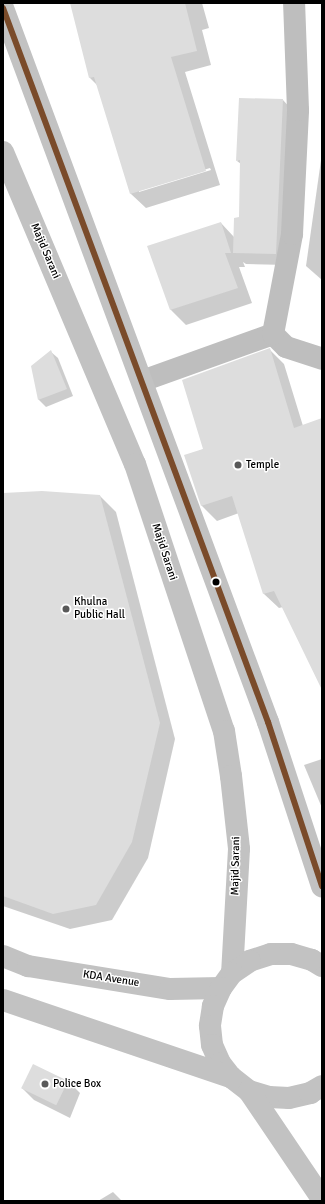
<!DOCTYPE html>
<html>
<head>
<meta charset="utf-8">
<style>
	body { margin:0 }
	#map { position:relative; width:325px; height:1204px; overflow:hidden; background:#fff; font-family:Signika,sans-serif }
	div>[style] { position:absolute }
	[style*='--x'] { left:calc(var(--x)*1px); top:calc(var(--y)*1px); width:calc(var(--w)*1px); rotate:calc(var(--a)*1deg) }
	.shadow>* { inset:0; background:#0003 }
	.building>* { inset:0; background:#ddd; transform-origin:0 0 }
	.minor>* { height:22px; margin:-11px; padding:0 11px; transform-origin:11px; border-radius:11px; background:#bebebe }
	.secondary>* { height:22px; margin:-11px; padding:0 11px; transform-origin:11px; border-radius:11px; background:#c2c2c2 }
	.bus-1>* { height:6px; margin:-3px; padding:0 3px; transform-origin:3px; border-radius:3px; background:#7a4b2a }
	.dots>* { width:11px; height:11px; translate:-50% -50%; box-sizing:border-box; border:2px solid #fff; border-radius:50% }
	span { translate:-50% -50%; white-space:nowrap; text-align:center; line-height:1.15; -webkit-text-stroke:3px #fff; paint-order:stroke }
	.street-label { font-size:11px; color:#000 }
	.poi-label { font-size:11px; color:#000 }
	.left { translate:0 -50%; text-align:left }
	.frame { position:absolute; inset:0; border:4px solid #000; pointer-events:none }
</style>
</head>
<body>
<div id="map">
	<div class="shadow">
		<i style="clip-path:polygon(evenodd,71px 3px,202px 3px,209px 28px,202px 30px,211px 65px,185px 72px,220px 185px,146px 208px,131px 194px,98px 86px,90px 78px,71px 3px,210px 168px,211px 170px,139px 192px,139px 190px,210px 168px)"></i>
		<i style="clip-path:polygon(283px 100px,294px 112px,287px 265px,246px 264px,243px 262px,245px 267px,239px 267px,252px 303px,186px 325px,171px 310px,148px 247px,221px 223px,234px 237px,240px 217px,241px 164px,237px 161px)"></i>
		<i style="clip-path:polygon(322px 153px,322px 280px,306px 266px)"></i>
		<i style="clip-path:polygon(270px 350px,284px 364px,303px 426px,322px 419px,322px 688px,283px 607px,279px 608px,264px 594px,239px 513px,217px 521px,202px 506px,185px 456px,204px 449px)"></i>
		<i style="clip-path:polygon(51px 352px,58px 358px,73px 396px,46px 407px,39px 400px,32px 367px)"></i>
		<i style="clip-path:polygon(3px 494px,100px 496px,116px 512px,175px 739px,148px 858px,112px 920px,70px 929px,3px 906px)"></i>
		<i style="clip-path:polygon(322px 759px,322px 808px,304px 765px)"></i>
		<i style="clip-path:polygon(68px 1081px,80px 1093px,70px 1118px,34px 1100px,22px 1088px)"></i>
		<i style="clip-path:polygon(113px 1192px,122px 1201px,98px 1201px)"></i>
	</div>
	<div class="building">
		<i style="clip-path:polygon(70px 3px,185px 3px,197px 51px,171px 57px,206px 171px,130px 194px,94px 77px,89px 78px)"></i>
		<i style="clip-path:polygon(239px 98px,283px 99px,276px 254px,233px 253px,234px 218px,239px 217px,240px 160px,236px 161px)"></i>
		<i style="clip-path:polygon(221px 222px,231px 253px,225px 253px,238px 288px,170px 310px,147px 246px)"></i>
		<i style="clip-path:polygon(270px 348px,294px 428px,322px 418px,322px 690px,274px 591px,263px 594px,232px 496px,201px 506px,184px 455px,203px 449px,182px 380px)"></i>
		<i style="clip-path:polygon(51px 350px,67px 389px,38px 400px,31px 366px)"></i>
		<i style="clip-path:polygon(42px 491px,100px 495px,160px 723px,132px 842px,96px 905px,53px 914px,3px 896px,3px 493px)"></i>
		<i style="left:33px;top:1064px;width:39px;height:27px;rotate:26deg"></i>
	</div>
	<div class="minor">
		<i style="--x:273;--y:334;--w:18;--a:45"></i>
		<i style="--x:286;--y:347;--w:38;--a:18"></i>
		<i style="--x:142;--y:381;--w:139;--a:-19.7"></i>
		<i style="--x:273;--y:334;--w:102;--a:-79.2"></i>
		<i style="--x:292;--y:234;--w:124;--a:-87.2"></i>
		<i style="--x:298;--y:110;--w:107;--a:-92.1"></i>
	</div>
	<div class="secondary">
		<i style="--x:3;--y:8;--w:762;--a:69.64"></i>
		<i style="--x:268;--y:722;--w:173;--a:71.8"></i>
		<i style="--x:3;--y:152;--w:339;--a:67.1"></i>
		<i style="--x:135;--y:464;--w:281;--a:71.6"></i>
		<i style="--x:224;--y:731;--w:46;--a:81.2"></i>
		<i style="--x:231;--y:776;--w:73;--a:83.7"></i>
		<i style="--x:239;--y:849;--w:124;--a:93.2"></i>
		<i style="--x:3;--y:956;--w:27;--a:22"></i>
		<i style="--x:28;--y:966;--w:144;--a:9.2"></i>
		<i style="--x:170;--y:989;--w:51;--a:-1.1"></i>
		<i style="--x:322;--y:966;--w:12;--a:-149"></i>
		<i style="--x:312;--y:960;--w:22;--a:-164"></i>
		<i style="--x:291;--y:954;--w:20;--a:180"></i>
		<i style="--x:271;--y:954;--w:22;--a:162"></i>
		<i style="--x:250;--y:961;--w:22;--a:146"></i>
		<i style="--x:232;--y:973;--w:19;--a:126"></i>
		<i style="--x:221;--y:988;--w:20;--a:114"></i>
		<i style="--x:213;--y:1006;--w:20;--a:99"></i>
		<i style="--x:210;--y:1026;--w:19;--a:84"></i>
		<i style="--x:212;--y:1045;--w:20;--a:66"></i>
		<i style="--x:220;--y:1063;--w:18;--a:52"></i>
		<i style="--x:231;--y:1077;--w:23;--a:38"></i>
		<i style="--x:249;--y:1091;--w:21;--a:17"></i>
		<i style="--x:269;--y:1097;--w:20;--a:3"></i>
		<i style="--x:289;--y:1098;--w:22;--a:-13"></i>
		<i style="--x:310;--y:1093;--w:14;--a:-30"></i>
		<i style="--x:3;--y:1000;--w:241;--a:18.7"></i>
		<i style="--x:249;--y:1091;--w:130;--a:55.9"></i>
	</div>
	<div class="bus-1">
		<i style="--x:3;--y:8;--w:762;--a:69.64"></i>
		<i style="--x:268;--y:722;--w:173;--a:71.8"></i>
	</div>
	<div class="dots">
		<i style="left:238px;top:465px;background:#595959"></i>
		<i style="left:216px;top:582px;background:#000"></i>
		<i style="left:66px;top:609px;background:#595959"></i>
		<i style="left:45px;top:1084px;background:#595959"></i>
	</div>
	<div class="street-label">
		<span style="left:45px;top:251px;rotate:67deg">Majid Sarani</span>
		<span style="left:164px;top:552px;rotate:72deg">Majid Sarani</span>
		<span style="left:236px;top:866px;rotate:-89deg">Majid Sarani</span>
		<span style="left:111px;top:979px;rotate:9deg">KDA Avenue</span>
	</div>
	<div class="poi-label">
		<span class="left" style="left:246px;top:465px">Temple</span>
		<span class="left" style="left:74px;top:609px">Khulna<br>Public Hall</span>
		<span class="left" style="left:53px;top:1084px">Police Box</span>
	</div>
	<div class="frame"></div>
</div>
</body>
</html>
